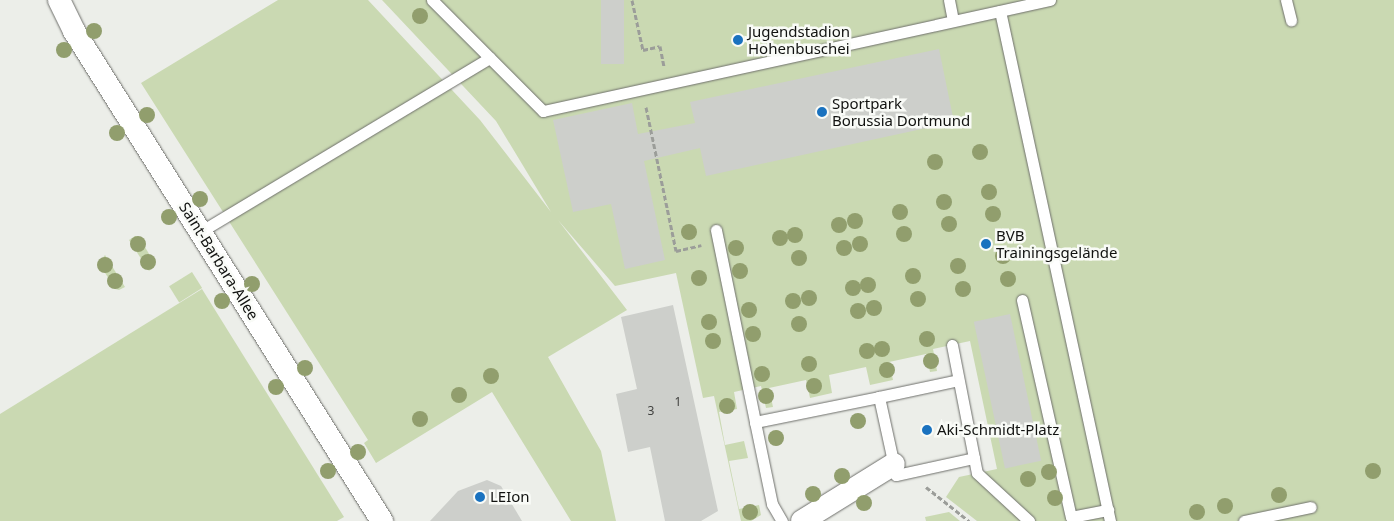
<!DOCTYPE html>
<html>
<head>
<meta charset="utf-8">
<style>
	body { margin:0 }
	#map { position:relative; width:1394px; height:521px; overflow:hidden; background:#eceee9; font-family:"Noto Sans",sans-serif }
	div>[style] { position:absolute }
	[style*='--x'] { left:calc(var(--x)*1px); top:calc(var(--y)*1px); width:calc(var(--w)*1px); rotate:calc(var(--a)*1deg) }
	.green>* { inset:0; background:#cad9b2; transform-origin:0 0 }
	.building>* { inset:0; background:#cdcfcb; transform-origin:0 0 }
	.path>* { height:3px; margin-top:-1.5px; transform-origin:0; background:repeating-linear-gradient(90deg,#9b9d99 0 5px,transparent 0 7.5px) }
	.roads { filter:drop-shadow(0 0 1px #6e6f6b) drop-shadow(0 0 1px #6e6f6b) }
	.lane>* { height:11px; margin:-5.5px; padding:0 5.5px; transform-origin:5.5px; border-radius:5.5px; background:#fff }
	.street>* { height:22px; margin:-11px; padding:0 11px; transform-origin:11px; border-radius:11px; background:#fff }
	.trees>* { width:16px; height:16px; margin:-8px; border-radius:50%; background:#919e6d }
	.dots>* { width:14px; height:14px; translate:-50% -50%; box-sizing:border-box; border:2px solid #f9fbf7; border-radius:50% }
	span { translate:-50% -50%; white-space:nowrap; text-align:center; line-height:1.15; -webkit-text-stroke:5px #f9fbf7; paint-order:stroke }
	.number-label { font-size:12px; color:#40413f }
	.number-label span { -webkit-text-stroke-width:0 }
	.poi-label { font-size:15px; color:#111210 }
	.left { translate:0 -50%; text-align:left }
	.street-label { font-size:15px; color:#111210 }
</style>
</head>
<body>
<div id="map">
	<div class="green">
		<i style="clip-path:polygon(278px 0,368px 0,480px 120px,551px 212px,496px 121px,382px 0,1394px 0,1394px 521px,977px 521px,946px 497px,959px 477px,997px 469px,970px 341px,933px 349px,937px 371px,930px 372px,926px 354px,889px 362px,893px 380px,870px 385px,866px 367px,829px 375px,832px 393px,810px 398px,806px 380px,769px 388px,773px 407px,766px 408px,761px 386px,734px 392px,737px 409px,719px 412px,725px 445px,744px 441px,748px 458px,729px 461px,739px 509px,759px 505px,761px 515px,751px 521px,741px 521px,714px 396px,703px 398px,676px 273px,615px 286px,558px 220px,627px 310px,548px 357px,601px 451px,616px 521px,571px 521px,492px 392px,376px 463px,364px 443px,368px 440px,141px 83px)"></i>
		<i style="clip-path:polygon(135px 236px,139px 237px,155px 264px,149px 271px,129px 240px)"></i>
		<i style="clip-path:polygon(105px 255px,125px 287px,119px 290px,115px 289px,99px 263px)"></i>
		<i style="left:192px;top:272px;width:19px;height:27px;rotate:58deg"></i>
		<i style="clip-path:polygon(202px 289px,344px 517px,337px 521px,0 521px,0 414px)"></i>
		<i style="clip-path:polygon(949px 512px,960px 521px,926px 521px,925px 517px)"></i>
	</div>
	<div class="building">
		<i style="left:601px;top:0;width:23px;height:64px"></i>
		<i style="clip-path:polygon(939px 49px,954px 122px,706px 176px,700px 148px,644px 161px,665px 260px,625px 269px,611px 204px,573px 212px,553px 120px,632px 103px,638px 134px,695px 123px,690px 102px)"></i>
		<i style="clip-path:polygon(673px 305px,718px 511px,701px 521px,665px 521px,650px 447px,628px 452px,616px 394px,637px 389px,621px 317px)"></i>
		<i style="left:1010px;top:314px;width:150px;height:37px;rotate:78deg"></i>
		<i style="clip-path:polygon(487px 480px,501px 486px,522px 521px,430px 521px,458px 491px)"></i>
	</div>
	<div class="path">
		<i style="--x:632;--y:0;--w:51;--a:77.6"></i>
		<i style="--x:643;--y:50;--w:17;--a:-13"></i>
		<i style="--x:660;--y:46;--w:21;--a:79"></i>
		<i style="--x:646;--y:107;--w:147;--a:78.2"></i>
		<i style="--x:676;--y:251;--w:26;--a:-13"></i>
		<i style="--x:926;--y:487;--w:55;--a:38.3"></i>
	</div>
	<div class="roads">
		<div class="lane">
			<i style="--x:432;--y:0;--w:157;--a:45"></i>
			<i style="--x:543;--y:111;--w:519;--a:-12.35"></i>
			<i style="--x:949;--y:0;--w:21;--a:79"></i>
			<i style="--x:1286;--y:0;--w:21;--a:76"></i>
			<i style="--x:1000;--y:11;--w:522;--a:77.83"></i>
			<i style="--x:716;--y:230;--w:196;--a:78.5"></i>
			<i style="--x:755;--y:422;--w:126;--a:-11.4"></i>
			<i style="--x:200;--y:232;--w:338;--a:-31"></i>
			<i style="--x:1022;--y:300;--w:222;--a:77.3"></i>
			<i style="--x:1071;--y:517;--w:38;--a:-11"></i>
			<i style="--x:952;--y:345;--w:115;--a:79"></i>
			<i style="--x:974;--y:458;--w:80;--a:167.7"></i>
			<i style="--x:896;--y:475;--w:80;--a:-102.3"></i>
			<i style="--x:879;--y:397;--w:81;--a:-12.1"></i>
			<i style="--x:755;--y:422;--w:84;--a:78.3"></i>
			<i style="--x:772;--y:504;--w:20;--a:60"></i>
			<i style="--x:974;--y:458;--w:15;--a:79"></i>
			<i style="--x:977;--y:473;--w:71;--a:42.7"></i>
			<i style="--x:1244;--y:521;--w:68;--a:-11.8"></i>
		</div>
		<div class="street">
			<i style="--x:59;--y:0;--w:34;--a:64"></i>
			<i style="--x:74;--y:31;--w:579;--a:57.85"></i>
			<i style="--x:802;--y:521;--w:108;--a:-31.8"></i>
		</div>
	</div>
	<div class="trees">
		<i style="left:420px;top:16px"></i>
		<i style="left:94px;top:31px"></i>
		<i style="left:64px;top:50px"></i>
		<i style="left:147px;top:115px"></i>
		<i style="left:117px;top:133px"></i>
		<i style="left:980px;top:152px"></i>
		<i style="left:935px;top:162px"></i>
		<i style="left:989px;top:192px"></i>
		<i style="left:200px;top:199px"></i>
		<i style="left:944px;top:202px"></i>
		<i style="left:900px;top:212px"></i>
		<i style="left:993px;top:214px"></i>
		<i style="left:169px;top:217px"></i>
		<i style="left:855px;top:221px"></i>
		<i style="left:949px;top:224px"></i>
		<i style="left:839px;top:225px"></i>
		<i style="left:689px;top:232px"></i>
		<i style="left:904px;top:234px"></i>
		<i style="left:795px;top:235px"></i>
		<i style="left:780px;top:238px"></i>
		<i style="left:138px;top:244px"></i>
		<i style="left:860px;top:244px"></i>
		<i style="left:736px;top:248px"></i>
		<i style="left:844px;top:248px"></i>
		<i style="left:1003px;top:256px"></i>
		<i style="left:799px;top:258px"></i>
		<i style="left:148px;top:262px"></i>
		<i style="left:105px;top:265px"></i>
		<i style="left:958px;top:266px"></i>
		<i style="left:740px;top:271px"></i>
		<i style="left:913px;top:276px"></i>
		<i style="left:699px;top:278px"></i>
		<i style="left:1008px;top:279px"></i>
		<i style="left:115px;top:281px"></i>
		<i style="left:252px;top:284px"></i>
		<i style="left:868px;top:285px"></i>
		<i style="left:853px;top:288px"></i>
		<i style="left:963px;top:289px"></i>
		<i style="left:809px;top:298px"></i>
		<i style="left:918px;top:299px"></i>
		<i style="left:222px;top:301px"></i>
		<i style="left:793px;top:301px"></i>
		<i style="left:874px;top:308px"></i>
		<i style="left:749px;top:310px"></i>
		<i style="left:858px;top:311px"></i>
		<i style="left:709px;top:322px"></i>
		<i style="left:799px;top:324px"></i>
		<i style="left:753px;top:334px"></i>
		<i style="left:927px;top:339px"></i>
		<i style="left:713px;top:341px"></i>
		<i style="left:882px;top:349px"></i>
		<i style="left:867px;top:351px"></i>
		<i style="left:931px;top:361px"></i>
		<i style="left:809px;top:364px"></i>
		<i style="left:305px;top:368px"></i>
		<i style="left:887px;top:370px"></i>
		<i style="left:762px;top:374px"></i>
		<i style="left:491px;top:376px"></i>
		<i style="left:814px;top:386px"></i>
		<i style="left:276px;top:387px"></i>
		<i style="left:459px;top:395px"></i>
		<i style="left:766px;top:396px"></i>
		<i style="left:727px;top:406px"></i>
		<i style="left:420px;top:419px"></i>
		<i style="left:858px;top:421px"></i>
		<i style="left:776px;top:438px"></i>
		<i style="left:358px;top:452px"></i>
		<i style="left:328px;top:471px"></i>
		<i style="left:1373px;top:471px"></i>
		<i style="left:1049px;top:472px"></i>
		<i style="left:842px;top:476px"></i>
		<i style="left:1028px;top:479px"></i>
		<i style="left:813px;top:494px"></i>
		<i style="left:1279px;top:495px"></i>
		<i style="left:1055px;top:498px"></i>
		<i style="left:864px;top:503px"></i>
		<i style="left:1225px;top:506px"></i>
		<i style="left:750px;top:512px"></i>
		<i style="left:1197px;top:512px"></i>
	</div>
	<div class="dots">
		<i style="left:738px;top:40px;background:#1a72bf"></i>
		<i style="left:822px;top:112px;background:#1a72bf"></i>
		<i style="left:986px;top:244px;background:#1a72bf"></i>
		<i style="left:927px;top:430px;background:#1a72bf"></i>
		<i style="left:480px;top:497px;background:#1a72bf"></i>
	</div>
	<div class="number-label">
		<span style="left:678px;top:402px">1</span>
		<span style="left:651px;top:411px">3</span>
	</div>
	<div class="poi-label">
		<span class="left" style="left:748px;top:40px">Jugendstadion<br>Hohenbuschei</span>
		<span class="left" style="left:832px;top:112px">Sportpark<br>Borussia Dortmund</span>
		<span class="left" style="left:996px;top:244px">BVB<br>Trainingsgelände</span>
		<span class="left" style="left:937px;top:430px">Aki-Schmidt-Platz</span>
		<span class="left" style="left:490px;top:497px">LEIon</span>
	</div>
	<div class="street-label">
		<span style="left:219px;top:261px;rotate:58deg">Saint-Barbara-Allee</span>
	</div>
</div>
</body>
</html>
